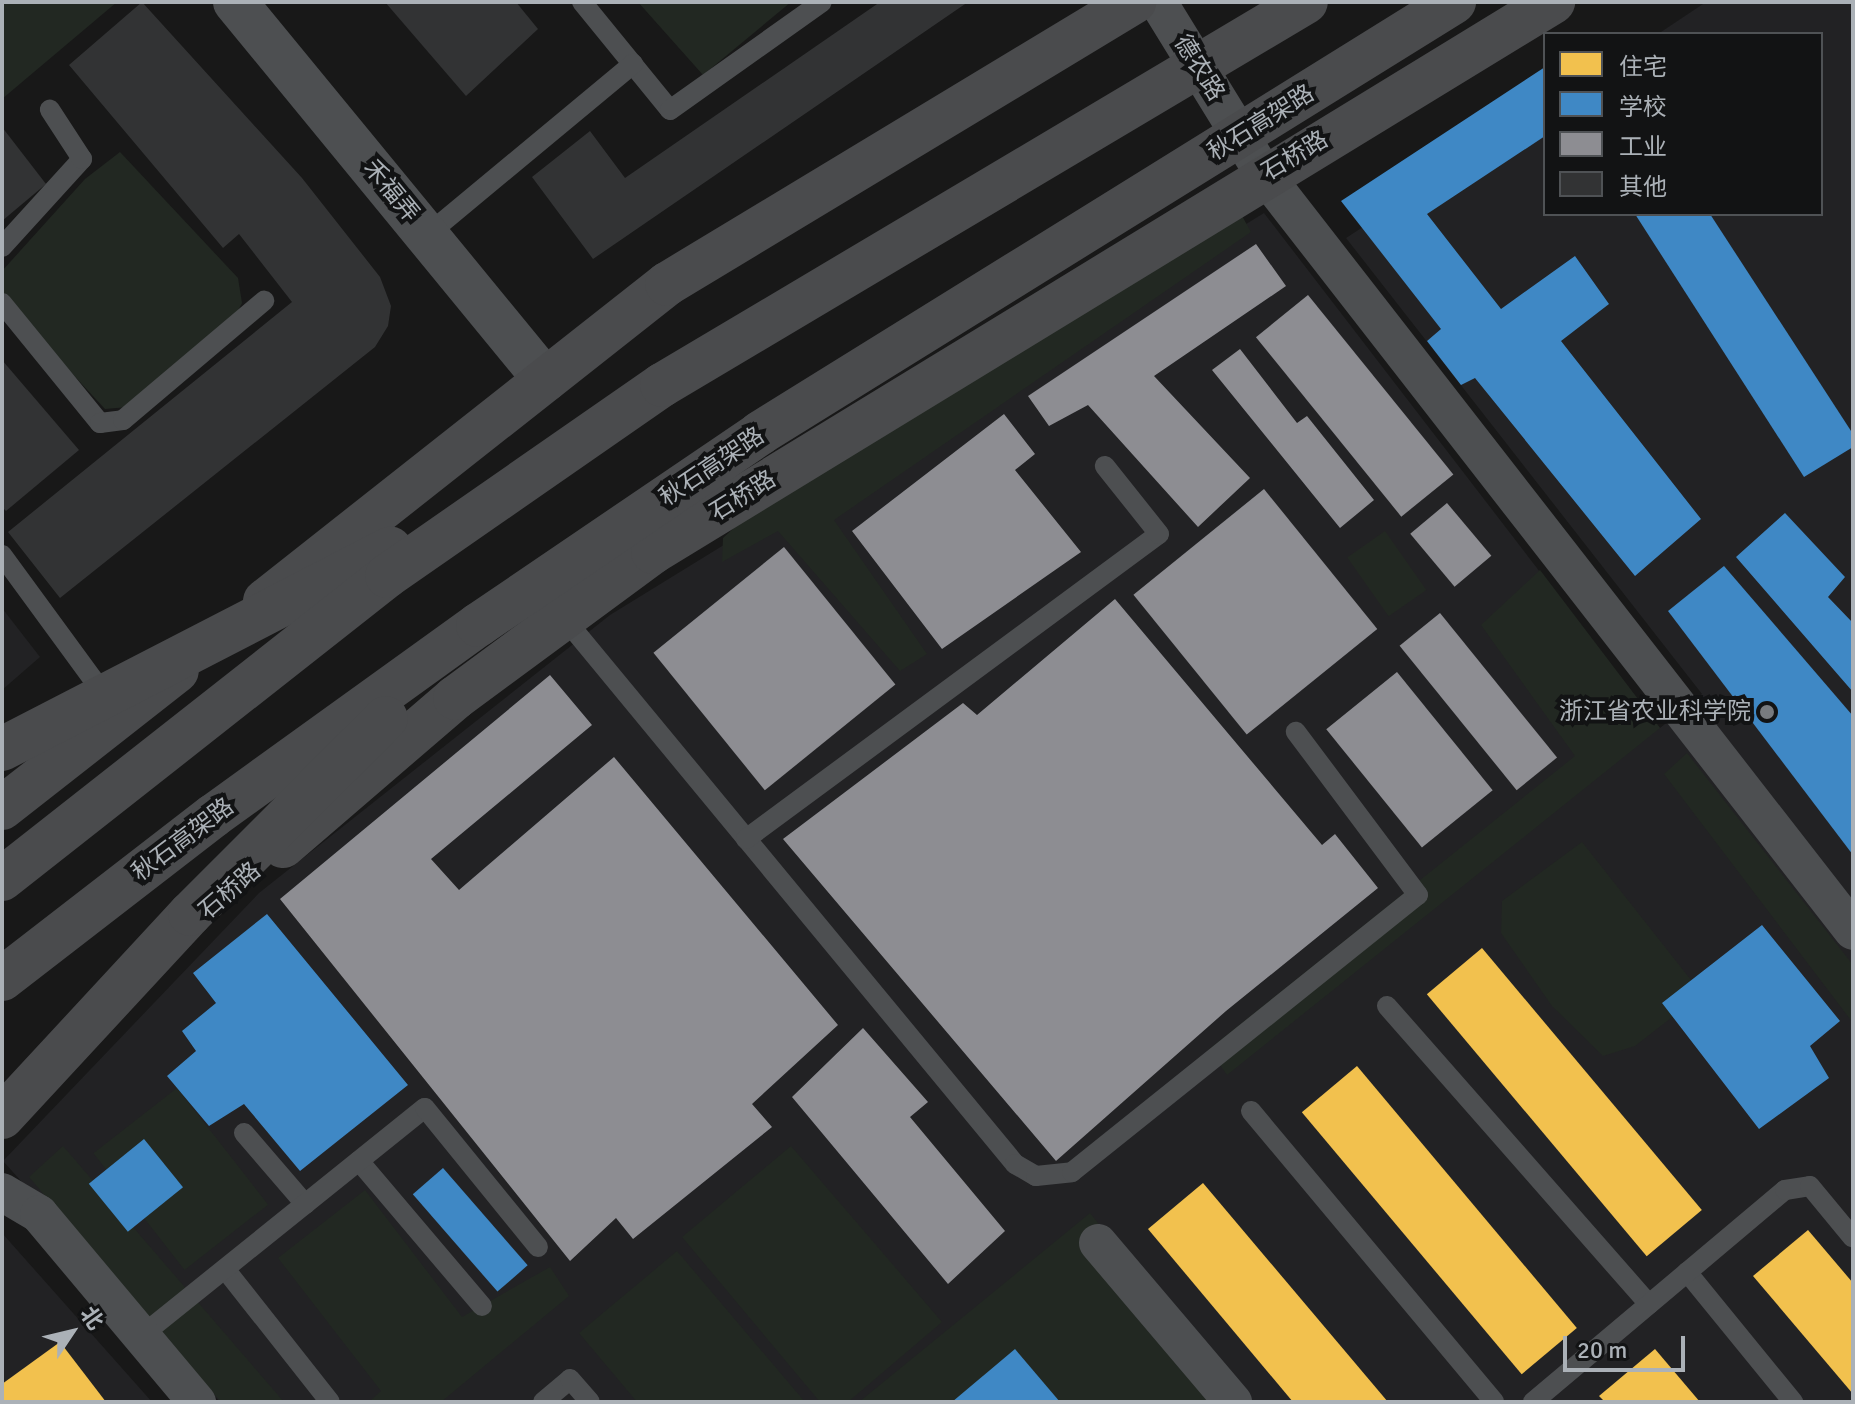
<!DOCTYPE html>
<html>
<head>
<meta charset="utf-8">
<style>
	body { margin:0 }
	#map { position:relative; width:1855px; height:1404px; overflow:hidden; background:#181818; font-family:Signika,"Noto Sans SC",sans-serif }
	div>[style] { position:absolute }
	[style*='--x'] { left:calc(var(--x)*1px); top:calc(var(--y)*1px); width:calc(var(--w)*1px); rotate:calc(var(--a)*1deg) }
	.built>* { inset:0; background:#222224 }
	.green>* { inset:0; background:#222822; transform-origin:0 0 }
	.homes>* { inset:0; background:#f2c14e; transform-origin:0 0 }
	.schools>* { inset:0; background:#3f88c5; transform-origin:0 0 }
	.industry>* { inset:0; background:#8d8d92; transform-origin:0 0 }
	.building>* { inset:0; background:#323334 }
	.service>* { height:20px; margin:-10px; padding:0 10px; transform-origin:10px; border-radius:10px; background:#4d4f51 }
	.minor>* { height:38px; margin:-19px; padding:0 19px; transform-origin:19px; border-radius:19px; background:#4d4f51 }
	.tertiary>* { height:44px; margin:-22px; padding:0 22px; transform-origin:22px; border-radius:22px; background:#4d4f51 }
	.primary>* { height:44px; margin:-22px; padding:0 22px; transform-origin:22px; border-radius:22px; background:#4a4b4d }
	.trunk-bridge>* { height:44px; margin:-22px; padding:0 22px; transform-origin:22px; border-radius:22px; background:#4a4b4d }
	.dots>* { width:22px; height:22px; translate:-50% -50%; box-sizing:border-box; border:4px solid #121314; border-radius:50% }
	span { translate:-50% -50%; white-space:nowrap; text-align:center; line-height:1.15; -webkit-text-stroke:8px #121314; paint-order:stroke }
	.street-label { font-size:24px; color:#abb1b7 }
	.poi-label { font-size:24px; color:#abb1b7 }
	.right { translate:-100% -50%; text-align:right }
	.frame { position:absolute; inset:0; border:4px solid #abb1b7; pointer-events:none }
	.legend { position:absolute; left:1543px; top:32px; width:280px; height:184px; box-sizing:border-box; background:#121314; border:2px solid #4f5255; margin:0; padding:10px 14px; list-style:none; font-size:24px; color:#abb1b7 }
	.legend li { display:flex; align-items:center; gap:16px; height:40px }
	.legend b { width:40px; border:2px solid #4f5255 }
	.north { position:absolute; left:32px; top:1292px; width:80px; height:80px; -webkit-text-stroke:6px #121314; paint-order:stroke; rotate:55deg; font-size:22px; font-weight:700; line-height:32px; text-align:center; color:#abb1b7 }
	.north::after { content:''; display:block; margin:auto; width:28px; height:36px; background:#abb1b7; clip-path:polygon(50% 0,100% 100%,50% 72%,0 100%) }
	.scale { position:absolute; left:1563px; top:1336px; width:122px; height:36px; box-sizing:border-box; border:4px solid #abb1b7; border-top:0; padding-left:10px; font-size:24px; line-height:28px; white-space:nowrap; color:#abb1b7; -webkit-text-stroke:6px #121314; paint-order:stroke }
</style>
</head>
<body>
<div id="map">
	<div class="built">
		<i style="clip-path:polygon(1706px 2px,1853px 2px,1853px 1402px,220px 1402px,3px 1161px,259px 893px,610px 615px,1264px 213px,1660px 728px,1702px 694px,1346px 238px,1545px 108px,1545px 214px,1821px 214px,1821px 34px,1658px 34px)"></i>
		<i style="clip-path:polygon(2px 608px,40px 657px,2px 690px)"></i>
		<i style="clip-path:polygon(2px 1233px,152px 1402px,2px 1402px)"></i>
	</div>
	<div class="green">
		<i style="clip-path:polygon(2px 2px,117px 2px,2px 99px)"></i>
		<i style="clip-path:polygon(638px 2px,791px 2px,703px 75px)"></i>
		<i style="clip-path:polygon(120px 152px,238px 278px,242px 303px,233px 320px,128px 407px,105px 409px,3px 299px,2px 271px,85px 179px)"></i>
		<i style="clip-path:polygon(1241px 214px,1251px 232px,834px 520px,927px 654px,900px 671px,778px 531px,722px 562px,723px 538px,749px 514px)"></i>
		<i style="left:1385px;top:531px;width:72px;height:46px;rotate:55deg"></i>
		<i style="clip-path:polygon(1540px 570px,1660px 728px,1227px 1075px,1209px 1049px,1575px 756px,1481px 625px)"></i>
		<i style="clip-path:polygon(1687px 753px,1853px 965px,1853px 1023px,1664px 774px)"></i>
		<i style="clip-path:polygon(1582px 842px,1702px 994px,1635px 1046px,1603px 1056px,1552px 1006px,1501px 933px,1502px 901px)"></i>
		<i style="left:177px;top:1088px;width:148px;height:106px;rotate:52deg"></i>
		<i style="clip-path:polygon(63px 1146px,284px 1402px,221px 1402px,29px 1177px)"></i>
		<i style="clip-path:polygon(791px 1146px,942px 1322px,848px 1402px,820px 1402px,682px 1237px)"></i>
		<i style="clip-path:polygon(365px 1190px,462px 1317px,550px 1267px,569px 1296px,441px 1402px,369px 1402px,381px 1391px,278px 1258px)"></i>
		<i style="clip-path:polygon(1090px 1213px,1241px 1402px,859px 1402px)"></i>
		<i style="clip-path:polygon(677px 1251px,805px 1402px,637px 1402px,579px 1333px)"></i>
	</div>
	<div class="homes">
		<i style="left:1482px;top:948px;width:342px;height:72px;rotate:50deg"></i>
		<i style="left:1357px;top:1066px;width:342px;height:72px;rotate:50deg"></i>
		<i style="clip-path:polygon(1203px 1183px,1388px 1402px,1293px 1402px,1148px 1229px)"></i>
		<i style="clip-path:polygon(1808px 1230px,1853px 1283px,1853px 1394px,1753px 1276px)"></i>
		<i style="clip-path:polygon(60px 1342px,106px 1402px,2px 1402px,2px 1384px)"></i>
		<i style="clip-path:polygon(1655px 1349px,1700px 1402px,1605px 1402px,1599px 1396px)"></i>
	</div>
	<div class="schools">
		<i style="clip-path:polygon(1545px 67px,1545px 136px,1427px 214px,1501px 309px,1575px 256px,1609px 304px,1561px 341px,1701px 519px,1635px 576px,1475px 378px,1461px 385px,1427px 341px,1441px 329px,1341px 201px)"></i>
		<i style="clip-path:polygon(1635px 214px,1710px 214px,1853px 434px,1853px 447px,1804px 477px)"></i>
		<i style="clip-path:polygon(1785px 513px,1845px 577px,1828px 597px,1853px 623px,1853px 692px,1736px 557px)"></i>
		<i style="clip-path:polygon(1724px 566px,1853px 716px,1853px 855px,1668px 611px)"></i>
		<i style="clip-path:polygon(267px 914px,408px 1085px,300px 1171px,244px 1104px,209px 1126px,167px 1076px,196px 1051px,182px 1031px,216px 1003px,193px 973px)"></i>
		<i style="clip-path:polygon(1762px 925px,1840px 1021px,1810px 1046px,1829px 1078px,1759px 1129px,1662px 1003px)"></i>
		<i style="left:144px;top:1139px;width:62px;height:71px;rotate:51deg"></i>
		<i style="left:443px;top:1168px;width:129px;height:40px;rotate:49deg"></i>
		<i style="clip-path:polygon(1015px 1349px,1060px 1402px,952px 1402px)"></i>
	</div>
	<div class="industry">
		<i style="clip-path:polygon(1256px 244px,1286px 286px,1154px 376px,1250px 478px,1198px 527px,1088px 405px,1049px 426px,1028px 396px)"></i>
		<i style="left:1308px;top:295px;width:231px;height:67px;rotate:51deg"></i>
		<i style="clip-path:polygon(1240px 349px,1297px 423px,1307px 416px,1374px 500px,1340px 528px,1212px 370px)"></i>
		<i style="clip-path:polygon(1004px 414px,1035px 454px,1015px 470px,1081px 552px,942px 649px,852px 531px)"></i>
		<i style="left:1264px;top:489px;width:180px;height:168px;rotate:51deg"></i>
		<i style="left:1447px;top:503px;width:69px;height:48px;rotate:50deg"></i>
		<i style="left:784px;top:547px;width:177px;height:168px;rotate:51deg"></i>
		<i style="clip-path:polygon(1115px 599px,1322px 845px,1335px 834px,1378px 888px,1226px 1011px,1056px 1161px,783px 839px,963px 703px,977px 715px)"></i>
		<i style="left:1440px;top:613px;width:186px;height:52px;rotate:51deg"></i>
		<i style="left:1397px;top:672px;width:152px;height:91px;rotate:51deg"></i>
		<i style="clip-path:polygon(550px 675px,592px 725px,431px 859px,459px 890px,614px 757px,838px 1025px,752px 1104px,772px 1127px,633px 1239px,616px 1218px,570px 1261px,280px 899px)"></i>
		<i style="clip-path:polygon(863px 1028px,928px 1102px,910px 1117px,1005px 1231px,948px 1284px,792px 1097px)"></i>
	</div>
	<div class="building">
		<i style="clip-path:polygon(142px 2px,302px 178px,380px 277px,391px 306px,388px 326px,375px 347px,60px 598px,8px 532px,292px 302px,239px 234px,223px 248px,69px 65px)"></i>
		<i style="clip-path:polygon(385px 2px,516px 2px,538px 29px,466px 96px)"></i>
		<i style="clip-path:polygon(880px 2px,968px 2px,593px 259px,532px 177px,590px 131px,625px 178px)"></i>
		<i style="clip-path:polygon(2px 127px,46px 184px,2px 221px)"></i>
		<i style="clip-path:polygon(2px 360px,79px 450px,6px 511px,2px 507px)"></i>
	</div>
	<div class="service">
		<i style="--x:582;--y:2;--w:139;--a:50.8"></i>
		<i style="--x:670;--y:110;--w:186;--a:-35.4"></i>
		<i style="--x:427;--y:235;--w:268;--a:-39.7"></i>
		<i style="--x:2;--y:247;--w:119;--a:-47.7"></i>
		<i style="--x:82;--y:159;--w:59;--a:-123.1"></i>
		<i style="--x:2;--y:303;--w:155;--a:50.8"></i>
		<i style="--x:100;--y:423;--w:23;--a:-7"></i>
		<i style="--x:123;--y:420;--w:185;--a:-40.2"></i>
		<i style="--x:2;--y:555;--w:180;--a:53.8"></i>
		<i style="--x:564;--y:618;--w:708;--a:50.44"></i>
		<i style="--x:1015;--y:1164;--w:24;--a:30"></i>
		<i style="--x:1036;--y:1176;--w:36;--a:-6"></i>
		<i style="--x:1072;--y:1172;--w:443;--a:-38.7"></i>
		<i style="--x:1418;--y:895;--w:204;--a:-126.8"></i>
		<i style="--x:746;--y:839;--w:513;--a:-36.45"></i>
		<i style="--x:1159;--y:534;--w:87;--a:-128.5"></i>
		<i style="--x:1387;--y:1006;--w:397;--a:48.7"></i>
		<i style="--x:1251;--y:1111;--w:379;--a:50.1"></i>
		<i style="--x:244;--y:1133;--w:94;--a:49.3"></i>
		<i style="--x:359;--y:1161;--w:190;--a:49.7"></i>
		<i style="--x:225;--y:1269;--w:169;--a:51.7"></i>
		<i style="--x:1687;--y:1272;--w:168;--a:50.8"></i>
		<i style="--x:141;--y:1336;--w:364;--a:-38.8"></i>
		<i style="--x:425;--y:1108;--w:179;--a:50.9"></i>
		<i style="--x:543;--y:1402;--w:35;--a:-40"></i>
		<i style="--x:570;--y:1379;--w:30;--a:49"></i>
		<i style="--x:1533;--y:1402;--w:329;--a:-40.1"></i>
		<i style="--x:1785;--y:1190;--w:25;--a:-9"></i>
		<i style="--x:1810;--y:1186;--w:67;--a:50.4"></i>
	</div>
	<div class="minor">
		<i style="--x:1158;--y:2;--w:202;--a:58.4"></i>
		<i style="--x:1264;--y:174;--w:959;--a:52.11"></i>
		<i style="--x:2;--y:1192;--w:43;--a:30.7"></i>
		<i style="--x:39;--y:1214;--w:246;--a:50"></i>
		<i style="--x:1098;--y:1243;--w:209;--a:49.7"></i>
	</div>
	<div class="tertiary">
		<i style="--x:235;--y:2;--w:489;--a:50.6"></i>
	</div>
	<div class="primary">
		<i style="--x:265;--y:601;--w:512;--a:-38.26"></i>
		<i style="--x:667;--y:284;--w:546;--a:-31.13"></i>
		<i style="--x:2;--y:808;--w:222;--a:-38.1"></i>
		<i style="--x:283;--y:846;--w:227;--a:-40.7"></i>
		<i style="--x:455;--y:698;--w:246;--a:-36.4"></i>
		<i style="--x:653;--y:552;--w:1055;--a:-31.43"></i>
	</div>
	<div class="trunk-bridge">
		<i style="--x:2;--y:749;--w:437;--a:-27.3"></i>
		<i style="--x:2;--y:879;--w:490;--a:-38.2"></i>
		<i style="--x:387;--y:576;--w:335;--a:-34.8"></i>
		<i style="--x:662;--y:385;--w:749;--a:-30.74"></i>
		<i style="--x:2;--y:979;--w:267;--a:-37.7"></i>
		<i style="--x:213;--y:816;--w:327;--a:-35.8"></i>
		<i style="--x:478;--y:625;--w:341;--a:-34.2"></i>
		<i style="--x:760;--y:433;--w:817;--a:-31.84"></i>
		<i style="--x:2;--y:1117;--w:277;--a:-47.2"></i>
		<i style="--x:190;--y:914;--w:277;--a:-45"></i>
	</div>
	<div class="dots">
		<i style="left:1767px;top:712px;background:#787b7f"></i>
	</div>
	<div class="street-label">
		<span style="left:1199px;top:68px;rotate:58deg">德农路</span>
		<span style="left:1261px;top:123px;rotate:-32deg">秋石高架路</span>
		<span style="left:1295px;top:156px;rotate:-31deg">石桥路</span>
		<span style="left:391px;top:191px;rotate:51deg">禾福弄</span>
		<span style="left:712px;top:467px;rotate:-34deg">秋石高架路</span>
		<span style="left:743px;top:496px;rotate:-32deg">石桥路</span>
		<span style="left:183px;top:840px;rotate:-37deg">秋石高架路</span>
		<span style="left:230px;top:891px;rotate:-41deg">石桥路</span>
	</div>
	<div class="poi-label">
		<span class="right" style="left:1751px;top:712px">浙江省农业科学院</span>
	</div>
	<div class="frame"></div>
	<ul class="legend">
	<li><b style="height:22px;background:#f2c14e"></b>住宅</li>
	<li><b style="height:22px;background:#3f88c5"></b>学校</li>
	<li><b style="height:22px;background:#8d8d92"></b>工业</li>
	<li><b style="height:22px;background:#323334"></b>其他</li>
	</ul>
	<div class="north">北</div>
	<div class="scale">20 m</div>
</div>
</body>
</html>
